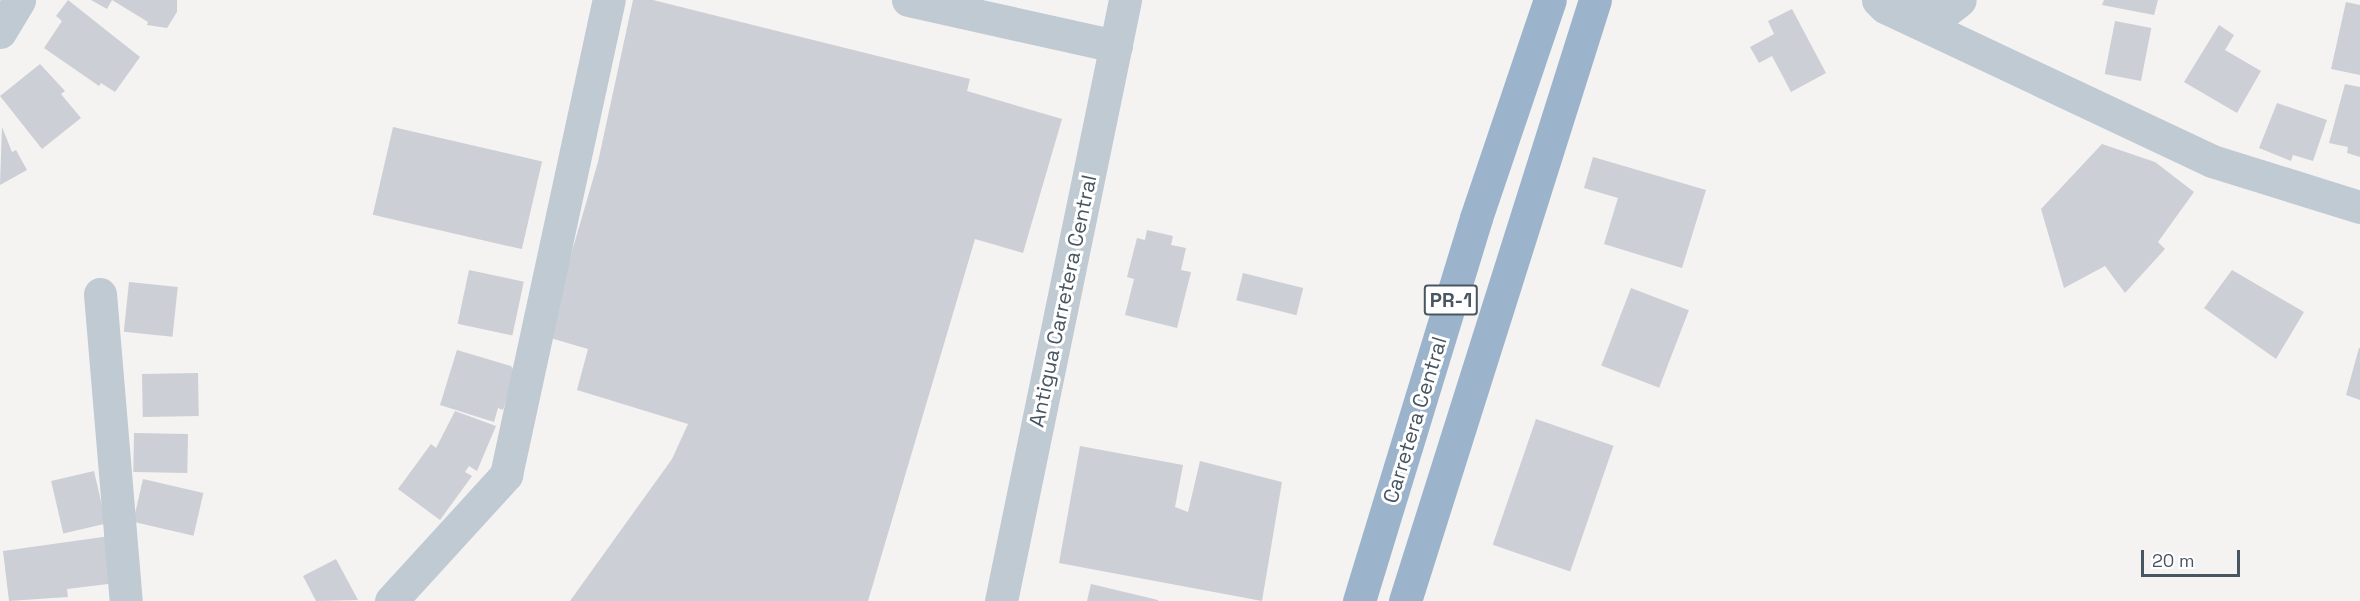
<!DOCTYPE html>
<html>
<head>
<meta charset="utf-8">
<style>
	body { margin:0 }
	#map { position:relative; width:2360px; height:601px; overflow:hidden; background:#f5f2f2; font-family:"Space Grotesk",sans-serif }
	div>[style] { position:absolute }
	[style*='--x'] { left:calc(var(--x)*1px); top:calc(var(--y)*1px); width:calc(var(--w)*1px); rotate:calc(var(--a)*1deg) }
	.building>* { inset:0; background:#cccfd5; transform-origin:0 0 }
	.minor>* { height:33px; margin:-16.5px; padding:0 16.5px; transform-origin:16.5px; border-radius:16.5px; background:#bfcad3 }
	.tertiary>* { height:33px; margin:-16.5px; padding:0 16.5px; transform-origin:16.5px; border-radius:16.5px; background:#bfcad3 }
	.trunk>* { height:33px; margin:-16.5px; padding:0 16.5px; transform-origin:16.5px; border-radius:16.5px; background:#9bb4cc }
	span { translate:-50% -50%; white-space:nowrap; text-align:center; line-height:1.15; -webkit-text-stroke:6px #fff; paint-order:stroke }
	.shield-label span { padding:2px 4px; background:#fff; border:2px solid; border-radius:4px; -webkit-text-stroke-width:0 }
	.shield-label { font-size:20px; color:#485662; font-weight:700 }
	.street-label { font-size:21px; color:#485662 }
	.scale { position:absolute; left:2141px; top:550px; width:99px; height:27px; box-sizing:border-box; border:3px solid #485662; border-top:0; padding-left:8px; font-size:18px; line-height:21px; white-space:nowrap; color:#485662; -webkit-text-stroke:4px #fff; paint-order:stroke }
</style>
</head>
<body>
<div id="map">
	<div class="building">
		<i style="clip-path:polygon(68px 0,140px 57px,115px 92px,101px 83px,99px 86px,44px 48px,62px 21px,56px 16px)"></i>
		<i style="clip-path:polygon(91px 0,112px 0,107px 9px)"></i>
		<i style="clip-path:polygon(112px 0,177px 0,177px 12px,167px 28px,147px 25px,148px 22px)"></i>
		<i style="clip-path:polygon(633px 0,653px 0,970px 79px,967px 91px,1062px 119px,1023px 253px,975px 239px,868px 601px,570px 601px,672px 459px,688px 424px,577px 390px,588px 349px,547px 337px,598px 162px)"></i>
		<i style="clip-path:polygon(2104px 0,2158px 0,2154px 15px,2102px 5px)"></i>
		<i style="clip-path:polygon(2346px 2px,2360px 5px,2360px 75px,2331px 69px)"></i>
		<i style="clip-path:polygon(1792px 9px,1826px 73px,1791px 92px,1772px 56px,1759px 63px,1750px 47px,1774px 34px,1768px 21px)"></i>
		<i style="left:2115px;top:21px;width:37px;height:54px;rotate:11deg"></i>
		<i style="clip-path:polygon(2219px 25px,2234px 35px,2225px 50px,2261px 71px,2237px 113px,2184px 82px)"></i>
		<i style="clip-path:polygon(40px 64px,65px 91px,61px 94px,81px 118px,42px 149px,0 96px)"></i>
		<i style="clip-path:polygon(2345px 84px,2360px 87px,2360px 157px,2347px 153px,2348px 147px,2329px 143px)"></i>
		<i style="clip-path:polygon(2277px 103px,2327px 120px,2313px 161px,2293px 155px,2291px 161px,2259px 148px)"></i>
		<i style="clip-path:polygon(2px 127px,12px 152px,16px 150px,27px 170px,0 185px)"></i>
		<i style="left:393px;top:127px;width:153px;height:90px;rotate:13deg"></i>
		<i style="clip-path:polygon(2102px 144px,2155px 162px,2194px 192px,2158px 242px,2165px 249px,2125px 293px,2105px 266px,2064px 288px,2041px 209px)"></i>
		<i style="clip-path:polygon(1593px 157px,1706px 190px,1682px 268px,1604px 244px,1618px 198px,1584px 188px)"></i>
		<i style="clip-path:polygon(1147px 230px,1173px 236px,1171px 245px,1186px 248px,1181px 270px,1191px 272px,1177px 328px,1125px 315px,1134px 279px,1127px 277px,1137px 238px,1145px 240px)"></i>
		<i style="left:469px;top:270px;width:56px;height:55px;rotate:12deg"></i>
		<i style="clip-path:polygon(2232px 270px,2304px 312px,2276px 359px,2204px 308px)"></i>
		<i style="left:1243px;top:273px;width:62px;height:28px;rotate:14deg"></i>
		<i style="left:129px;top:282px;width:49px;height:50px;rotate:6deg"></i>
		<i style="left:1631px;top:288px;width:62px;height:83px;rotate:21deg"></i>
		<i style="clip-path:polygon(2359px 348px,2360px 348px,2360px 400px,2346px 395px)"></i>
		<i style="clip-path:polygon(457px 350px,511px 366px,515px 372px,503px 410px,498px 408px,494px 422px,440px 405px)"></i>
		<i style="left:198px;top:373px;width:43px;height:56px;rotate:89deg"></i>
		<i style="clip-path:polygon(455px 411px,496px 426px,477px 471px,469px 466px,465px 472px,472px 476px,440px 520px,398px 489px,431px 444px,436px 448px)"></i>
		<i style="left:1536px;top:419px;width:82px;height:133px;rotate:19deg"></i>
		<i style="left:134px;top:433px;width:54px;height:39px;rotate:1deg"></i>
		<i style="clip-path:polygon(1080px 446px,1183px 465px,1175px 507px,1188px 512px,1200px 461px,1282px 482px,1262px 601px,1059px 563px)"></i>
		<i style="left:94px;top:471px;width:54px;height:44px;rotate:77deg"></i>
		<i style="left:143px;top:479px;width:62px;height:44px;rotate:13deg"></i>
		<i style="clip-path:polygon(110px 536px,116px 583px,67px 589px,68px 597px,9px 601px,3px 551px)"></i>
		<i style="clip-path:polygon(336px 559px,358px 600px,316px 601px,303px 576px)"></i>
		<i style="clip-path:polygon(1091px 584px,1158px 600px,1158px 601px,1087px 601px)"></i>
	</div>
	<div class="minor">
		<i style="--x:908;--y:0;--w:213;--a:12.5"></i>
		<i style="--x:1878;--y:0;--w:10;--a:45"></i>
		<i style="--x:1885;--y:7;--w:361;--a:25.2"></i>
		<i style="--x:2212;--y:161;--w:155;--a:17.3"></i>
		<i style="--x:1901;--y:14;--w:46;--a:-5"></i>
		<i style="--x:1947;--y:10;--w:16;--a:-38"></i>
		<i style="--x:0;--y:32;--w:37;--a:-59"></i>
		<i style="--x:100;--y:294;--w:308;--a:85.2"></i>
		<i style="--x:391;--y:601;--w:171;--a:-47.6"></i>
		<i style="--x:506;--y:475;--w:486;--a:-77.8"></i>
	</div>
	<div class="tertiary">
		<i style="--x:1001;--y:601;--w:614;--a:-78.34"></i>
	</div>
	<div class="trunk">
		<i style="--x:1359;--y:601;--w:400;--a:-73"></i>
		<i style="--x:1476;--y:218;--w:230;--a:-71.3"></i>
		<i style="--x:1405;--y:601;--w:630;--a:-72.46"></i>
	</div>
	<div class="shield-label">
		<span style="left:1451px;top:300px">PR-1</span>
	</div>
	<div class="street-label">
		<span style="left:1063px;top:301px;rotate:-78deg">Antigua Carretera Central</span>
		<span style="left:1415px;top:420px;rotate:-73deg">Carretera Central</span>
	</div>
	<div class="scale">20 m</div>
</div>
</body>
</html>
